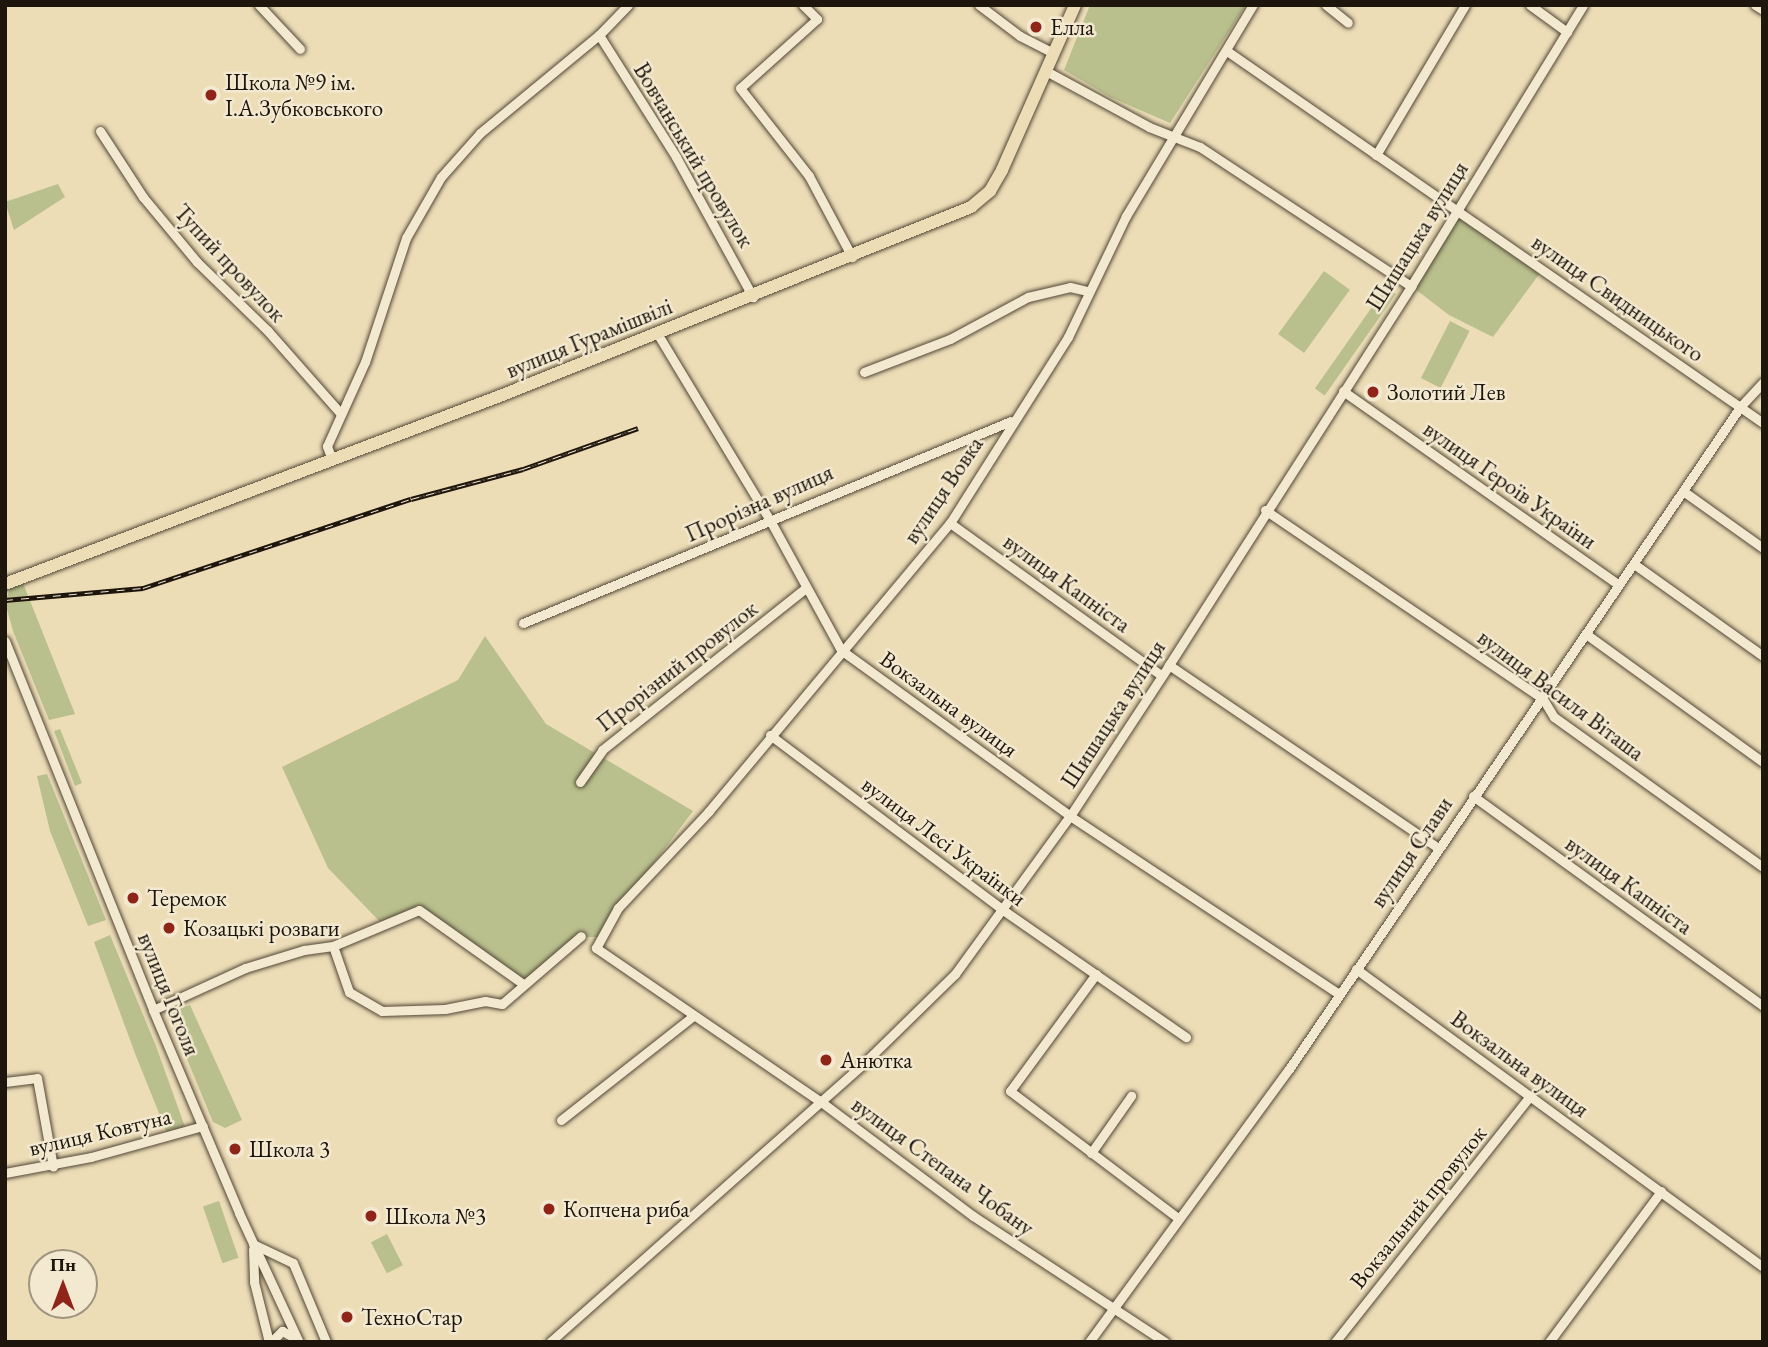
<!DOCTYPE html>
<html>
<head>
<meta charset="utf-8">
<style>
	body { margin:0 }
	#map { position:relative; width:1768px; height:1347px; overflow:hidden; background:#ecddb7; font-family:"EB Garamond",serif }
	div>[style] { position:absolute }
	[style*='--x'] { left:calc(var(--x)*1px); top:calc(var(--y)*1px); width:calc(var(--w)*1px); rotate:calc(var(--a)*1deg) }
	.green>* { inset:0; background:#b9c08d; transform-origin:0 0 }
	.roads { filter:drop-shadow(0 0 2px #524737) drop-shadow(0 0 2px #524737) }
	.minor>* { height:9px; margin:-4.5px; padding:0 4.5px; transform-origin:4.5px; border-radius:4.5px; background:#f3e9d0 }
	.major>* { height:12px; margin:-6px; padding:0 6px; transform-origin:6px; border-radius:6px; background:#ecddb7 }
	.rail>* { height:5px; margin-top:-2.5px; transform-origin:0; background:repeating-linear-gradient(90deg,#f3e9d0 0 8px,#1e150c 0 16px); box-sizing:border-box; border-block:2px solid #1e150c }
	.dots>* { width:19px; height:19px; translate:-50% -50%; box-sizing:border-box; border:4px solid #f3e9d0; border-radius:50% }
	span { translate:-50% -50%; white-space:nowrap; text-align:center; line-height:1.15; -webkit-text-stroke:5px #f3e9d0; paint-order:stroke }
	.poi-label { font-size:23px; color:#1e150c }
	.left { translate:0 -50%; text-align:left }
	.street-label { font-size:23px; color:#1e150c }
	.frame { position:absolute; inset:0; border:7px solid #1e150c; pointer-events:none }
	.north { position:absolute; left:28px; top:1249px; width:70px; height:70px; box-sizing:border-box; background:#f3e9d0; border:2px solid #9e9482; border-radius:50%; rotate:0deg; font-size:19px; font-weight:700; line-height:28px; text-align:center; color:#1e150c }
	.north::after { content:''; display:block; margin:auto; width:24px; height:32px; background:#8f2418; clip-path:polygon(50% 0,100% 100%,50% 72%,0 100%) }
</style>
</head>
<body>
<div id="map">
	<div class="green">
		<i style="clip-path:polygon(1090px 5px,1246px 5px,1170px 123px,1110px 97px,1064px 70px)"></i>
		<i style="clip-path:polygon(58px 184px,65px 197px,14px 230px,5px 202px)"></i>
		<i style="clip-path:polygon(1458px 209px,1543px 269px,1493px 337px,1449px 315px,1411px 286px)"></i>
		<i style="left:1324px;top:271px;width:32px;height:78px;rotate:36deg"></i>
		<i style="left:1386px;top:287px;width:12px;height:124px;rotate:35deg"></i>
		<i style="left:1450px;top:321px;width:22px;height:64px;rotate:27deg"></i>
		<i style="clip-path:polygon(23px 583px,75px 714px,49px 720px,13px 631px,5px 602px,10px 589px)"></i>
		<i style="clip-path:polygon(485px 636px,546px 724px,693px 811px,598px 937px,581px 937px,523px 984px,420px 910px,383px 925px,328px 868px,282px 767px,458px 680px)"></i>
		<i style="clip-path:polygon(60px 729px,82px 783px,75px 786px,54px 731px)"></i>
		<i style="clip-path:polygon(47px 774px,106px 920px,88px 926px,50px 831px,37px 776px)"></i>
		<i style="clip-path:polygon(110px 935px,156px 1046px,185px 1127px,167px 1133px,136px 1056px,94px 942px)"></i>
		<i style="clip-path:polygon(190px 1005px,242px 1120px,225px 1128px,213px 1122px,168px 1013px)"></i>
		<i style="left:219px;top:1201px;width:60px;height:17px;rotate:71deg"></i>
		<i style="left:387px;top:1234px;width:35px;height:18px;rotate:63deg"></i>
	</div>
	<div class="roads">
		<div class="minor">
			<i style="--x:259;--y:5;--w:60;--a:47"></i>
			<i style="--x:803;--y:5;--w:20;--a:45"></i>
			<i style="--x:817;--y:19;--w:103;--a:138.1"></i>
			<i style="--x:740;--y:88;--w:112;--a:51.9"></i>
			<i style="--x:809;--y:176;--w:92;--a:62"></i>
			<i style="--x:979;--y:5;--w:51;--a:37.1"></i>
			<i style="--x:1020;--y:36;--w:38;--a:27"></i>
			<i style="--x:1326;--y:5;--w:28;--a:39"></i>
			<i style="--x:1530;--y:5;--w:46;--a:36.1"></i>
			<i style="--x:1755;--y:5;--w:9;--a:32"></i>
			<i style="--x:599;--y:35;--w:144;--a:57.7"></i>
			<i style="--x:676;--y:157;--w:160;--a:61.2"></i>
			<i style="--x:1227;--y:51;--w:652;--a:34.76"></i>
			<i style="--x:1046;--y:71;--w:117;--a:28.5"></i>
			<i style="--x:1149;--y:127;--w:55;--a:21.4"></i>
			<i style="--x:1200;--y:147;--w:253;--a:33.4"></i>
			<i style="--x:100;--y:131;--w:79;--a:56.9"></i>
			<i style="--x:143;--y:197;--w:85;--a:50.3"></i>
			<i style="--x:197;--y:262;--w:98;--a:44.2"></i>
			<i style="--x:267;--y:330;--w:112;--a:48.6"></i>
			<i style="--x:1376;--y:155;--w:174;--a:-59.3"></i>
			<i style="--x:657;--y:333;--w:221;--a:58.9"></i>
			<i style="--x:771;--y:522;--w:146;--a:61.3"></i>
			<i style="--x:841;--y:650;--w:283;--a:35.9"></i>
			<i style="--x:1070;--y:816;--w:323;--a:33.5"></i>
			<i style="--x:864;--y:372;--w:92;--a:-21"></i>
			<i style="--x:950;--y:339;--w:89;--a:-28.3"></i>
			<i style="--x:1028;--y:297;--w:43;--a:-13.4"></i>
			<i style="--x:1070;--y:287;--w:17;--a:13"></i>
			<i style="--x:1343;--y:391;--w:337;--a:35.1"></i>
			<i style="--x:332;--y:460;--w:15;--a:-110"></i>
			<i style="--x:327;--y:446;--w:92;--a:-65.7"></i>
			<i style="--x:365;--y:362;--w:131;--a:-71.7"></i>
			<i style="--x:406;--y:238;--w:70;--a:-60.2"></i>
			<i style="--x:441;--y:177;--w:59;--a:-48.4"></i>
			<i style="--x:480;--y:133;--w:154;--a:-39.5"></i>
			<i style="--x:599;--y:35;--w:42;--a:-46"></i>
			<i style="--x:1683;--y:491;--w:98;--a:35.5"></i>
			<i style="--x:1265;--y:510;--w:336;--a:34.2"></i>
			<i style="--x:1543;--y:699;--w:21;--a:59"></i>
			<i style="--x:1554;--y:717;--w:257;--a:35.7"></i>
			<i style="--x:950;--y:523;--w:260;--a:35.8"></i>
			<i style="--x:1634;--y:564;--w:158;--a:35.5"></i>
			<i style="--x:523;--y:623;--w:528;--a:-22.49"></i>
			<i style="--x:1586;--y:634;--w:218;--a:35.9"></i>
			<i style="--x:5;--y:641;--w:398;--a:68.1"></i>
			<i style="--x:153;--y:1010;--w:220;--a:67"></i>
			<i style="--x:239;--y:1213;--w:142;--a:65.1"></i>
			<i style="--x:1169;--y:665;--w:324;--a:34.2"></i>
			<i style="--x:770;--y:735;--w:291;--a:36.9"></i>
			<i style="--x:1003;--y:910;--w:223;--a:34.8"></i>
			<i style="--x:580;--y:782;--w:39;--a:-55"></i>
			<i style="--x:602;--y:750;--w:260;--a:-38.5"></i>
			<i style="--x:1473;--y:796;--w:358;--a:35.9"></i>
			<i style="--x:333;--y:946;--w:49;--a:70.8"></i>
			<i style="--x:349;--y:992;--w:38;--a:30"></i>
			<i style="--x:382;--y:1011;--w:63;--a:-1.8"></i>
			<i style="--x:445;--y:1009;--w:41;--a:-11.3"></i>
			<i style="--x:485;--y:1001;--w:17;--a:10"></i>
			<i style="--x:502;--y:1004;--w:104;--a:-40.7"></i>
			<i style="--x:1356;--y:969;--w:504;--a:36.21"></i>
			<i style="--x:1096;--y:974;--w:145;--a:126.3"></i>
			<i style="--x:1010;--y:1091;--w:211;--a:37.1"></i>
			<i style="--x:153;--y:1010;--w:101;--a:-24.5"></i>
			<i style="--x:245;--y:968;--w:62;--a:-17"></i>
			<i style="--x:304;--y:950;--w:29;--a:-8"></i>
			<i style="--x:333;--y:946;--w:93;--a:-22.7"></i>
			<i style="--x:419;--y:910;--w:128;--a:35.4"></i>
			<i style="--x:5;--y:1082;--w:32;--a:-7"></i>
			<i style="--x:37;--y:1078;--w:90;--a:79.8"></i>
			<i style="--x:561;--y:1120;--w:167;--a:-38.2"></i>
			<i style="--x:1091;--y:1153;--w:70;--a:-54.9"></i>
			<i style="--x:5;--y:1173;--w:87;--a:-10.5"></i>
			<i style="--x:91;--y:1157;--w:116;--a:-15.5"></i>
			<i style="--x:253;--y:1244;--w:44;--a:25.4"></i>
			<i style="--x:293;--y:1263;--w:86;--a:67.3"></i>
			<i style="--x:253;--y:1249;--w:33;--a:88"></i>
			<i style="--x:254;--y:1282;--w:62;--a:76"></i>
			<i style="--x:271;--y:1342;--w:16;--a:-45"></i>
			<i style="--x:282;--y:1331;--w:15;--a:28"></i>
			<i style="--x:550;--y:1342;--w:420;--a:-41.6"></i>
			<i style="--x:864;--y:1063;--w:127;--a:-44.4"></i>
			<i style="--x:955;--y:974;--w:195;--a:-54"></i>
			<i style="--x:1070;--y:816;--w:181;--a:-56.7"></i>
			<i style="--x:1169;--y:665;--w:450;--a:-57.4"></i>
			<i style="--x:1411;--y:286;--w:329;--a:-58.5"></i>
			<i style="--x:1089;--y:1342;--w:338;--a:-53.8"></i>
			<i style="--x:1289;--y:1069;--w:801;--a:-55.73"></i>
			<i style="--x:1740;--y:407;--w:34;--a:-47"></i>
			<i style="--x:1165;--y:1342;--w:230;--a:-146.7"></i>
			<i style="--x:973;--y:1216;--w:190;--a:-143.1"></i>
			<i style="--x:821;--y:1102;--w:273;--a:-145.6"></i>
			<i style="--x:596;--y:948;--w:46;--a:-61.2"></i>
			<i style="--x:618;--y:908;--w:133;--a:-46.8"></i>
			<i style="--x:709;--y:811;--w:376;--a:-50.1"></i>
			<i style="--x:950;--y:523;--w:220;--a:-57.6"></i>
			<i style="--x:1068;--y:337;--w:134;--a:-64.4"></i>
			<i style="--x:1126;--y:216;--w:246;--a:-59"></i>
			<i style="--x:1335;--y:1342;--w:314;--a:-51.6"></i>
			<i style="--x:1549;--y:1342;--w:188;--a:-53.4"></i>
		</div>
		<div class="major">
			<i style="--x:5;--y:584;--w:529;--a:-20.8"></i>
			<i style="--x:500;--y:396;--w:508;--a:-21.86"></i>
			<i style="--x:971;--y:207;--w:25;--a:-40"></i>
			<i style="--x:990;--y:191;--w:24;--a:-60"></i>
			<i style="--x:1002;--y:170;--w:180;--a:-66.1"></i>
		</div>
	</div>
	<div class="rail">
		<i style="--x:5;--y:600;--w:139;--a:-5"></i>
		<i style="--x:143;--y:588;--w:282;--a:-18.4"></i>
		<i style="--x:411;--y:499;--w:116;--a:-15"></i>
		<i style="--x:523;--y:469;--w:122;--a:-19.6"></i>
	</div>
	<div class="dots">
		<i style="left:1036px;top:27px;background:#8f2418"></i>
		<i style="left:211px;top:95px;background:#8f2418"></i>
		<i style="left:1373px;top:392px;background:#8f2418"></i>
		<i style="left:133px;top:898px;background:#8f2418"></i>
		<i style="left:169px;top:928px;background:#8f2418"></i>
		<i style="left:826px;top:1060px;background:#8f2418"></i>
		<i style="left:235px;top:1149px;background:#8f2418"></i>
		<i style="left:549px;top:1209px;background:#8f2418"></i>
		<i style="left:371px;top:1216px;background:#8f2418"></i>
		<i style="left:347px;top:1317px;background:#8f2418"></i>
	</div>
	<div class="poi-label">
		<span class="left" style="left:1050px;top:27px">Елла</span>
		<span class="left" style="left:225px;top:95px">Школа №9 ім.<br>І.А.Зубковського</span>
		<span class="left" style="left:1387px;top:392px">Золотий Лев</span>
		<span class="left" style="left:147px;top:898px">Теремок</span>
		<span class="left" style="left:183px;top:928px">Козацькі розваги</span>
		<span class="left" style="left:840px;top:1060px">Анютка</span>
		<span class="left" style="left:249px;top:1149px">Школа 3</span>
		<span class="left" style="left:563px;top:1209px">Копчена риба</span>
		<span class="left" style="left:385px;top:1216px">Школа №3</span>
		<span class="left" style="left:361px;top:1317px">ТехноСтар</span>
	</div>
	<div class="street-label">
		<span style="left:694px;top:155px;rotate:59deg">Вовчанський провулок</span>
		<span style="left:1417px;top:236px;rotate:-58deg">Шишацька вулиця</span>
		<span style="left:230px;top:263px;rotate:47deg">Тупий провулок</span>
		<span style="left:1618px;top:298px;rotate:35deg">вулиця Свидницького</span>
		<span style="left:589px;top:338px;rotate:-22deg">вулиця Гурамішвілі</span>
		<span style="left:1510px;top:485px;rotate:35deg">вулиця Героїв України</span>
		<span style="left:943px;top:490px;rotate:-56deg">вулиця Вовка</span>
		<span style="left:759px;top:503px;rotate:-24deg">Прорізна вулиця</span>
		<span style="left:1067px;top:583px;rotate:36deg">вулиця Капніста</span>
		<span style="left:677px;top:666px;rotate:-38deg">Прорізний провулок</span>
		<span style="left:1561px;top:695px;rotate:37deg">вулиця Василя Віташа</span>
		<span style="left:949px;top:704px;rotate:36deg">Вокзальна вулиця</span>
		<span style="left:1113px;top:714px;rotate:-57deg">Шишацька вулиця</span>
		<span style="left:944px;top:841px;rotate:37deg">вулиця Лесі Українки</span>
		<span style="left:1411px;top:852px;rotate:-56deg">вулиця Слави</span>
		<span style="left:1629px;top:885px;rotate:36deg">вулиця Капніста</span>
		<span style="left:169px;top:994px;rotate:68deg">вулиця Гоголя</span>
		<span style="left:1520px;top:1064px;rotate:36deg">Вокзальна вулиця</span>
		<span style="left:100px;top:1132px;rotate:-13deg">вулиця Ковтуна</span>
		<span style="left:943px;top:1166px;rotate:36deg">вулиця Степана Чобану</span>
		<span style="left:1418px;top:1207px;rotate:-51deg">Вокзальний провулок</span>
	</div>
	<div class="frame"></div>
	<div class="north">Пн</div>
</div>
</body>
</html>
